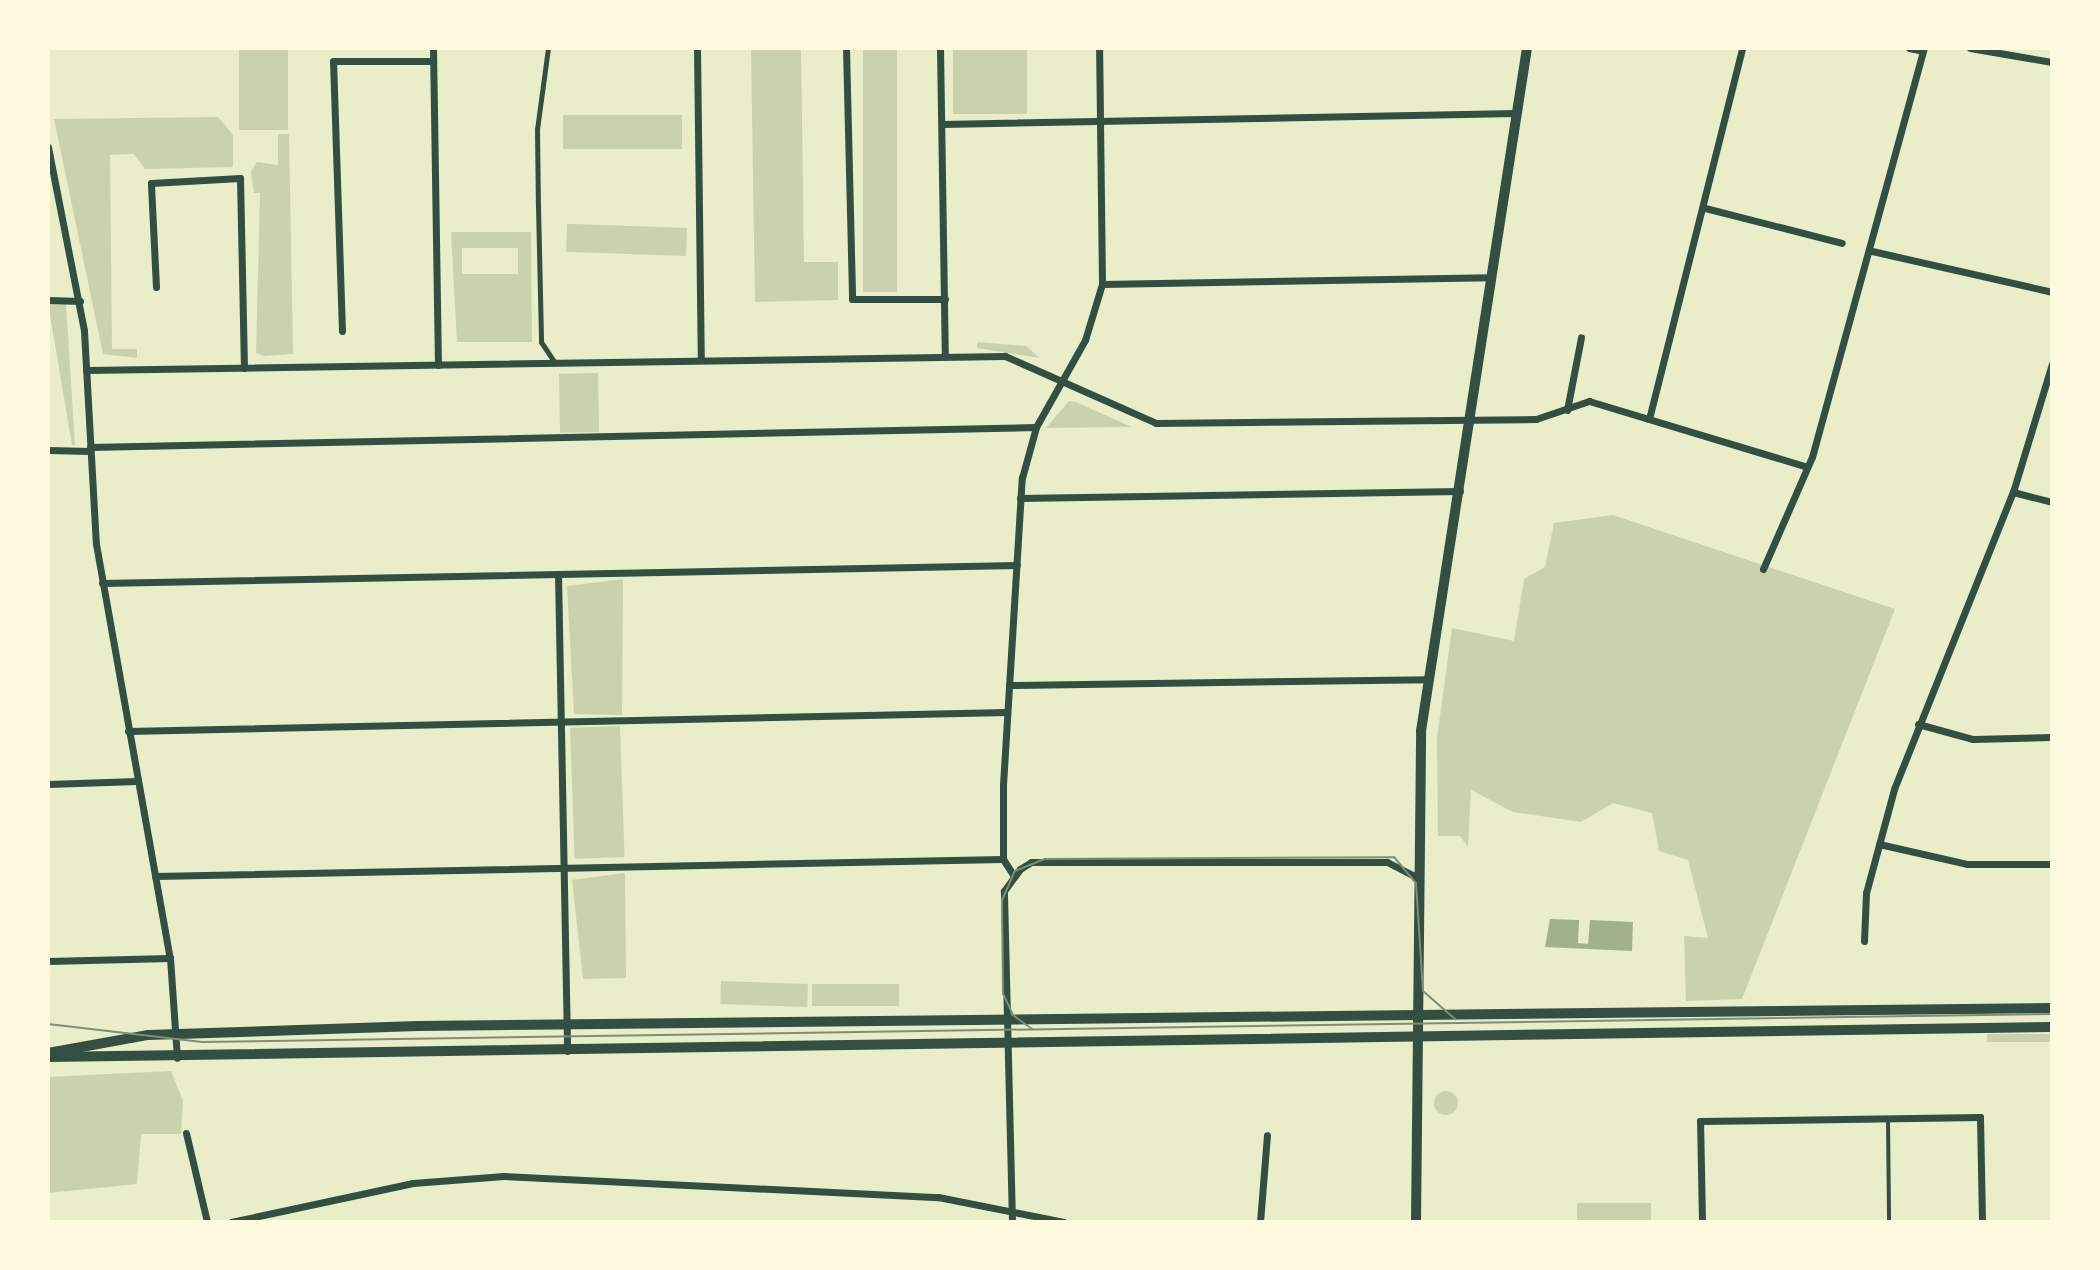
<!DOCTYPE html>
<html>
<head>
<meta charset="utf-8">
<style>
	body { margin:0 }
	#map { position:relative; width:2100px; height:1270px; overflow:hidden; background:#e9edc9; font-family:Rubik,sans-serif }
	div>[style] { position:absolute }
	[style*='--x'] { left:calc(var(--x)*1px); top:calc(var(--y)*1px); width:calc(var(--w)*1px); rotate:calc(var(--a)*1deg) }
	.green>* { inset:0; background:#cad2ad; transform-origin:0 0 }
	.round { border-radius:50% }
	.water>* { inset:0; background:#a3b18a }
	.service>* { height:4px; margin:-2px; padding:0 2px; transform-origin:2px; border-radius:2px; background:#344e41 }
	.pedestrian>* { height:5px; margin:-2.5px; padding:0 2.5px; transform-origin:2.5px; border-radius:2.5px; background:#344e41 }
	.minor>* { height:7px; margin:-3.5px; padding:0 3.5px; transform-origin:3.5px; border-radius:3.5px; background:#344e41 }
	.secondary>* { height:10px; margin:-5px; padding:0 5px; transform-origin:5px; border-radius:5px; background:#344e41 }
	.tram>* { height:2px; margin:-1px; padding:0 1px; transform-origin:1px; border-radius:1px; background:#7c8e77 }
	span { translate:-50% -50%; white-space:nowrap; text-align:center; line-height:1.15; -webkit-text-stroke:8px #fefae0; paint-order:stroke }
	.frame { position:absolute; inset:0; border:50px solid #fefae0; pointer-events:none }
</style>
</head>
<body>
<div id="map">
	<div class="green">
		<i style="left:239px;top:48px;width:49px;height:82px"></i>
		<i style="clip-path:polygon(751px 48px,801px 48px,804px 262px,838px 262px,838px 300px,755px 302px)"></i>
		<i style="left:863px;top:48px;width:34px;height:244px"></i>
		<i style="left:953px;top:48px;width:74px;height:66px"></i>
		<i style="left:563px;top:115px;width:119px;height:34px"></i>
		<i style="clip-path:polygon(218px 117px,233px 135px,233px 167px,145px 169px,134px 154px,110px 155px,112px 349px,137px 349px,137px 358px,103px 354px,54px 119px)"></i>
		<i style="clip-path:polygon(278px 134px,289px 134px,293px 354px,264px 356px,256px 353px,260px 193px,254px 193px,251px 171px,257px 162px,278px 165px)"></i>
		<i style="left:687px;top:228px;width:28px;height:120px;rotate:92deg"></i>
		<i style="clip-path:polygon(evenodd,451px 232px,531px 232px,532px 342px,457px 342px,451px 232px,518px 248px,518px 274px,462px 274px,462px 248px,518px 248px)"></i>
		<i style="clip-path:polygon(48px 303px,66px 304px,75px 445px,72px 445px)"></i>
		<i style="clip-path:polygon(977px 342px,1026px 346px,1040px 358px,977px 348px)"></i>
		<i style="left:598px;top:373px;width:59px;height:39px;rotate:89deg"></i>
		<i style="clip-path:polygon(1069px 401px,1076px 402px,1132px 427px,1046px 428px)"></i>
		<i style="clip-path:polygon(1613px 515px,1895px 609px,1742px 999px,1686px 1001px,1684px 936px,1708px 938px,1688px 860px,1659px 851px,1652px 813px,1613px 803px,1581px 822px,1513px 812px,1471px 790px,1468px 847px,1460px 836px,1438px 836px,1437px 738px,1452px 628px,1514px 641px,1524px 579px,1545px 567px,1554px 523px)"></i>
		<i style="clip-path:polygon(623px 579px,622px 715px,574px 714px,567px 586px)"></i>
		<i style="left:620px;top:726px;width:131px;height:50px;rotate:88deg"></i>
		<i style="clip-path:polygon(625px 873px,626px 978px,583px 979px,572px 880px)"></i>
		<i style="left:808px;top:984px;width:23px;height:87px;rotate:92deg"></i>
		<i style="left:899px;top:984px;width:22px;height:87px;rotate:90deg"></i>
		<i style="left:1987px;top:1034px;width:65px;height:8px"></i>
		<i style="clip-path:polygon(171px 1071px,183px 1101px,181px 1134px,141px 1134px,137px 1184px,48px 1193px,48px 1077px)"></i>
		<i class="round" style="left:1434px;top:1091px;width:24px;height:24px"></i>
		<i style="left:1651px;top:1203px;width:19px;height:74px;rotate:90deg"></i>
	</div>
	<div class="water">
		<i style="clip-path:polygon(1550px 919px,1579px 920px,1578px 943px,1588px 944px,1590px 920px,1633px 922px,1632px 951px,1545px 947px)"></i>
	</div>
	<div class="service">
		<i style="--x:1888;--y:1120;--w:102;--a:89.4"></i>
	</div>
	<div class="pedestrian">
		<i style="--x:548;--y:48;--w:82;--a:97.7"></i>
		<i style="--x:537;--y:129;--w:77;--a:89.3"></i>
		<i style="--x:538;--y:206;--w:136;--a:88.7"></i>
		<i style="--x:541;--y:342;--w:23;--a:56"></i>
	</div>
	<div class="minor">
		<i style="--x:433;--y:48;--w:317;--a:89.1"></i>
		<i style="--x:697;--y:48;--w:312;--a:89.3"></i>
		<i style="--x:846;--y:48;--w:251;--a:88.6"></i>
		<i style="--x:852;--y:299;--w:93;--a:0"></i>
		<i style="--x:940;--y:48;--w:308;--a:89.1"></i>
		<i style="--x:1909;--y:48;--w:14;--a:12"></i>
		<i style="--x:1970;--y:48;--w:83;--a:9.7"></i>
		<i style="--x:942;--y:124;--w:574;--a:-1.1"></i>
		<i style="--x:48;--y:147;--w:187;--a:78.9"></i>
		<i style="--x:84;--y:331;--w:213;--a:86.8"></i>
		<i style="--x:96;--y:544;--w:421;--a:79.9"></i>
		<i style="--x:170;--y:958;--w:100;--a:86"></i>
		<i style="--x:1705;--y:208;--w:141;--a:14.3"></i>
		<i style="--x:1872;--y:251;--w:185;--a:12.8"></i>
		<i style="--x:1102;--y:284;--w:388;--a:-1"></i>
		<i style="--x:156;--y:287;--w:104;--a:-92.8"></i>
		<i style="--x:151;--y:183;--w:89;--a:-3.2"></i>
		<i style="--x:240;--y:178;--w:190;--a:88.8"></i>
		<i style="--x:48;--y:300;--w:32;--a:2"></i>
		<i style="--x:342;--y:331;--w:270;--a:-91.9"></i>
		<i style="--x:333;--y:61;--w:100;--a:0"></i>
		<i style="--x:86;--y:370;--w:919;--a:-0.87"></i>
		<i style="--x:1005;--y:356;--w:165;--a:23.9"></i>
		<i style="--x:1156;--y:423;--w:380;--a:-0.6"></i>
		<i style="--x:1536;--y:419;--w:56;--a:-18.8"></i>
		<i style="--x:1589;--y:401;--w:228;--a:16.8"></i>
		<i style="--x:1567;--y:410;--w:74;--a:-79.1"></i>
		<i style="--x:1649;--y:419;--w:382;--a:-75.9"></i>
		<i style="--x:90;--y:447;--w:946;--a:-1.21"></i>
		<i style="--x:48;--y:450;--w:42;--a:1.4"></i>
		<i style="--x:2013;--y:492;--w:40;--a:14.4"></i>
		<i style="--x:1020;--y:498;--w:440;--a:-0.9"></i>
		<i style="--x:1763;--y:569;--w:122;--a:-66.4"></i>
		<i style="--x:1812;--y:457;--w:424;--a:-74.7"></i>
		<i style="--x:558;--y:574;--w:477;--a:88.9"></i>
		<i style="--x:102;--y:583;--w:915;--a:-1.13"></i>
		<i style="--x:1009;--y:685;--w:420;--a:-0.8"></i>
		<i style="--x:1918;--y:724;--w:57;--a:15.3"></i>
		<i style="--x:1973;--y:739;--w:79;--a:-1.5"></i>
		<i style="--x:128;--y:731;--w:879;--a:-1.24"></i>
		<i style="--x:48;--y:784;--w:89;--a:-1.9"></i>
		<i style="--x:1879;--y:844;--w:90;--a:12.8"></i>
		<i style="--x:1967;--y:864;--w:85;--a:0"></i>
		<i style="--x:155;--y:876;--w:848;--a:-1.15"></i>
		<i style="--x:1014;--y:876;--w:20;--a:-123"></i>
		<i style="--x:1003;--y:859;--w:74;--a:-90"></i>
		<i style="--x:1003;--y:785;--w:308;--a:-86.5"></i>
		<i style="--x:1022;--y:478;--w:53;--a:-74.6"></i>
		<i style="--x:1036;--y:427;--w:100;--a:-60.6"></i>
		<i style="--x:1085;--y:340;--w:59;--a:-73.1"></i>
		<i style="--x:1102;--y:284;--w:236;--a:-90.7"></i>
		<i style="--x:1864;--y:941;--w:48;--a:-87.6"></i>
		<i style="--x:1866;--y:893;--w:108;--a:-74.9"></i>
		<i style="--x:1894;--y:789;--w:320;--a:-68.2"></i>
		<i style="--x:2013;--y:492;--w:134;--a:-73.1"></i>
		<i style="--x:48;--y:961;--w:122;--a:-1.4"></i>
		<i style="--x:186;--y:1133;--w:91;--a:76.7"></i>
		<i style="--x:231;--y:1222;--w:186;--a:-12.1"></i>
		<i style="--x:413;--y:1183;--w:91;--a:-4.4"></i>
		<i style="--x:504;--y:1176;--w:435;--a:2.8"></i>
		<i style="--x:938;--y:1197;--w:128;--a:11.2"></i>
		<i style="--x:1012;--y:1222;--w:331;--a:-91.4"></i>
		<i style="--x:1004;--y:891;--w:27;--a:-54"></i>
		<i style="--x:1020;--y:869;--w:13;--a:-32"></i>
		<i style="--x:1031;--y:862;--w:356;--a:0"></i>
		<i style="--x:1387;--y:862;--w:30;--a:27"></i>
		<i style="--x:1260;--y:1222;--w:87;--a:-85.4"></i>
		<i style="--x:1702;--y:1222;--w:101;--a:-91.1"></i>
		<i style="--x:1700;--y:1121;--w:280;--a:-0.8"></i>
		<i style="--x:1980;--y:1117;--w:105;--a:88.9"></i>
	</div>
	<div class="secondary">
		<i style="--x:48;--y:1053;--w:102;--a:-10.2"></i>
		<i style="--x:148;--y:1035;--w:270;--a:-1.9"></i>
		<i style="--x:418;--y:1026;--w:1634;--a:-0.63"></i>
		<i style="--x:48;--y:1057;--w:2004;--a:-0.86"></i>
		<i style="--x:1416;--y:1222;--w:491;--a:-89.4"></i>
		<i style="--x:1421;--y:731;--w:691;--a:-81.18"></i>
	</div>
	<div class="tram">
		<i style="--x:48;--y:1024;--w:155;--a:6.7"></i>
		<i style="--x:202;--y:1042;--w:1850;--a:-0.87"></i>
		<i style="--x:1032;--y:1029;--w:24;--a:-144"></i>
		<i style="--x:1013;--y:1015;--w:23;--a:-115"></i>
		<i style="--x:1003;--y:994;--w:94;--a:-90.6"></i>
		<i style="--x:1002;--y:900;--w:32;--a:-66"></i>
		<i style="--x:1015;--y:871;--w:32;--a:-22"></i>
		<i style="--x:1045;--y:859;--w:349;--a:-0.3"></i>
		<i style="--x:1394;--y:857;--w:34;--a:50"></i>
		<i style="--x:1416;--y:883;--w:108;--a:86.3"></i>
		<i style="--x:1423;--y:991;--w:43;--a:41.2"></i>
	</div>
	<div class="frame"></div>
</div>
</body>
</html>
